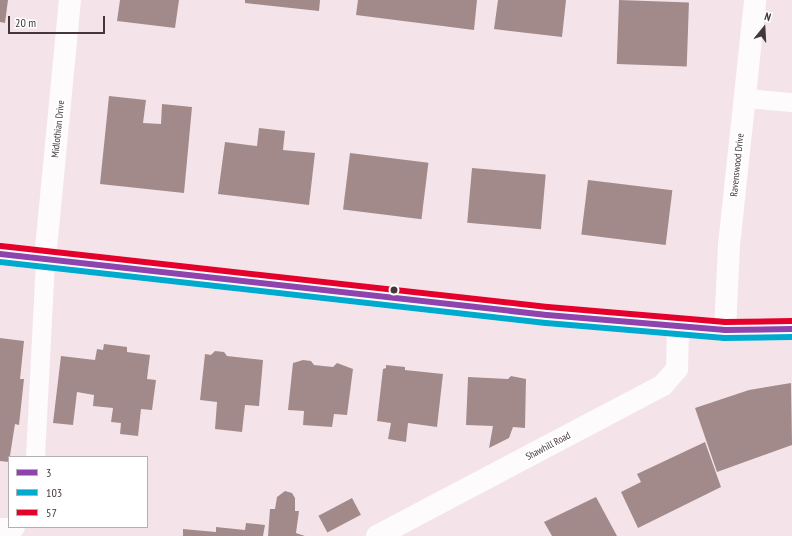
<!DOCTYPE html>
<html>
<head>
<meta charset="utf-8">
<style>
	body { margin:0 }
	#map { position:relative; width:792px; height:536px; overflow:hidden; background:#f4e4e9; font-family:"PT Sans Narrow",sans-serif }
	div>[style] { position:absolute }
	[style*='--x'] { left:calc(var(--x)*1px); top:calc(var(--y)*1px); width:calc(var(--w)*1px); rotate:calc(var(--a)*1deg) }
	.building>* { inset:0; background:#a28a8a; transform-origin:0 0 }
	.service>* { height:19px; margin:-9.5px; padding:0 9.5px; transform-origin:9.5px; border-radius:9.5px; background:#fdfbfc }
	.minor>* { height:22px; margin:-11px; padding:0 11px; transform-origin:11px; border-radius:11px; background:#fdfbfc }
	.tertiary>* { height:22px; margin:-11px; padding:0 11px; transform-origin:11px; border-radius:11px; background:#fdfbfc }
	.bus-1>* { height:6px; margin:-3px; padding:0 3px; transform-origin:3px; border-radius:3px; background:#8e44ad }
	.bus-2>* { height:6px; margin:-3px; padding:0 3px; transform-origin:3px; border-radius:3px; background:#00a9ce }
	.bus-3>* { height:6px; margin:-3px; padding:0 3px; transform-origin:3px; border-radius:3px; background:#e4002b }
	.dots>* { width:11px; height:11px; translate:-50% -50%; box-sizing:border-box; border:2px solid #fff; border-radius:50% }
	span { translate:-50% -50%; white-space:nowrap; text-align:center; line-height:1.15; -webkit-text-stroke:4px #fff; paint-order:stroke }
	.street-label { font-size:10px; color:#43373a }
	.legend { position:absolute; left:8px; top:456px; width:140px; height:72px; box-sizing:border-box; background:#fff; border:1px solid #b4afb0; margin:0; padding:5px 7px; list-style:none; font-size:12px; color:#43373a }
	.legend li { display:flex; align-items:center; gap:8px; height:20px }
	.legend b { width:20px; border:1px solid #b4afb0 }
	.north { position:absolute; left:744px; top:8px; width:40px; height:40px; -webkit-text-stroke:3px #fff; paint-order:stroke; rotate:18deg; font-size:11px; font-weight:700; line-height:16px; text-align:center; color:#43373a }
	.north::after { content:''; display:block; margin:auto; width:14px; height:18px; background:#43373a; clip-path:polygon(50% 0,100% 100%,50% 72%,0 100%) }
	.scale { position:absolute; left:8px; top:16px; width:97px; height:18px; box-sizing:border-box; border:2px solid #43373a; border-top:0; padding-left:5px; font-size:12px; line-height:14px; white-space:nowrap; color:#43373a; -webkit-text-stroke:3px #fff; paint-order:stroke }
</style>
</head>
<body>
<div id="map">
	<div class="building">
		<i style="clip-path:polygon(0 0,8px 0,5px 23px,0 22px)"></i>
		<i style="clip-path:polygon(120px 0,179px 0,175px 28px,117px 21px)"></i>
		<i style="clip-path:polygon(245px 0,320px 0,319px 11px,245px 3px)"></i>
		<i style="clip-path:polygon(358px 0,477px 0,474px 30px,356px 15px)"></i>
		<i style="clip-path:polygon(498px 0,566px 0,562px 37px,494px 29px)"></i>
		<i style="left:619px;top:0;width:70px;height:64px;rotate:2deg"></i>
		<i style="clip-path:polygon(109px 96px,146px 100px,143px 123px,161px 124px,162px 104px,192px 107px,184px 193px,100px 184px)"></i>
		<i style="clip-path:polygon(259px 128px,285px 131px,283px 150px,315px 153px,309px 205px,218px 194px,225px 142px,257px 146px)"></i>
		<i style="left:350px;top:153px;width:79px;height:57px;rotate:7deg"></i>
		<i style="left:472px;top:168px;width:74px;height:55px;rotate:5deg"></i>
		<i style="left:588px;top:180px;width:85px;height:55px;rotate:7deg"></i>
		<i style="clip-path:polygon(0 338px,24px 341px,20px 379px,24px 379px,19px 425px,15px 424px,9px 462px,0 461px)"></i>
		<i style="clip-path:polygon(104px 344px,127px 347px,127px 352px,150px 355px,147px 379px,156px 380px,152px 410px,141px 409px,138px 436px,120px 434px,121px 423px,111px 422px,113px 408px,93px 406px,94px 395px,77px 392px,73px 425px,53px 423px,61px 356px,95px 360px,97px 349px,103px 350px)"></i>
		<i style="clip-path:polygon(215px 351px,224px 352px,227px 356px,263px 360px,259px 406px,245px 405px,242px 432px,215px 429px,217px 402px,200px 400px,205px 354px,211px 355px)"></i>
		<i style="clip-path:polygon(303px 360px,311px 361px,314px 365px,333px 367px,337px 363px,353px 369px,347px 415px,334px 414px,332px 427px,303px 425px,304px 411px,288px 410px,293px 363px)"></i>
		<i style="clip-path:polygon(386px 365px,405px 367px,405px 370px,443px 374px,437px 427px,408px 423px,406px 442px,388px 439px,391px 423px,377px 421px,383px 369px,386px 368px)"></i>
		<i style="clip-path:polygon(511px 376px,526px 379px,525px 428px,513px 427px,509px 438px,489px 448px,493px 426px,466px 425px,468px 377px,508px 379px)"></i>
		<i style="clip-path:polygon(791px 383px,792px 445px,717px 472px,695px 408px,749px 390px)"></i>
		<i style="clip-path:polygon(705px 442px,721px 487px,638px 528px,621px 492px,641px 482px,637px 474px)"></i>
		<i style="clip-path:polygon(285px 491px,292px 493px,295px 498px,295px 511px,299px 511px,296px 533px,305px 536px,268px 536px,270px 509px,275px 509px,277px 497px)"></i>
		<i style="clip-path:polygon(596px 497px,617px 536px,552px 536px,544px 522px)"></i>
		<i style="left:352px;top:498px;width:19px;height:38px;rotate:62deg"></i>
		<i style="clip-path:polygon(246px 523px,265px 525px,263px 536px,183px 536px,183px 529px,216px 532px,216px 527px,245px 530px)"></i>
	</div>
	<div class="service">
		<i style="--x:745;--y:98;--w:47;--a:4.9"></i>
		<i style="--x:35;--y:457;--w:198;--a:-87.1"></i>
		<i style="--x:0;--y:527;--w:15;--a:0"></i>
	</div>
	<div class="minor">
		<i style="--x:45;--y:259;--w:260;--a:-84.5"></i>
		<i style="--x:725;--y:330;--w:85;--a:-87.3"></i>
		<i style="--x:729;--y:245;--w:246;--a:-83.9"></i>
		<i style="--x:377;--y:536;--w:323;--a:-27.8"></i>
		<i style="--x:663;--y:385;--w:21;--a:-49"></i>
		<i style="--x:677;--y:369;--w:42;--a:-88.6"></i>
	</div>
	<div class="tertiary">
		<i style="--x:0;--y:254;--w:550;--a:6.36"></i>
		<i style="--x:547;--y:315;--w:179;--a:4.8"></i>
		<i style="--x:725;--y:330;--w:67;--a:-0.9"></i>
	</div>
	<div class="bus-1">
		<i style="--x:0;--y:254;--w:550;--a:6.36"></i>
		<i style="--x:547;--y:315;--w:179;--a:4.8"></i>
		<i style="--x:725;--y:330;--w:67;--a:-0.9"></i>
	</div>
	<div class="bus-2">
		<i style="--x:0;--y:262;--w:549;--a:6.37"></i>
		<i style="--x:546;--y:323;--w:179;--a:4.8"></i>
		<i style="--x:724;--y:338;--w:68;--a:-0.8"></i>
	</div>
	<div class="bus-3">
		<i style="--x:1;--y:246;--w:550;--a:6.36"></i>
		<i style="--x:548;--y:307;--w:178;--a:4.8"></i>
		<i style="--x:725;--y:322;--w:67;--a:-0.9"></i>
	</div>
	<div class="dots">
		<i style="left:394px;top:290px;background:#43373a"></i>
	</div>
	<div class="street-label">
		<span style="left:58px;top:129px;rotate:-84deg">Midlothian Drive</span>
		<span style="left:737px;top:165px;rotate:-84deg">Ravenswood Drive</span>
		<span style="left:548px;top:446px;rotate:-28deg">Shawhill Road</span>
	</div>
	<ul class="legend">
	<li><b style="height:5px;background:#8e44ad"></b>3</li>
	<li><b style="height:5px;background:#00a9ce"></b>103</li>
	<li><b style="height:5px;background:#e4002b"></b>57</li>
	</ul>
	<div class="north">N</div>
	<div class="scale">20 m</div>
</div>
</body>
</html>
